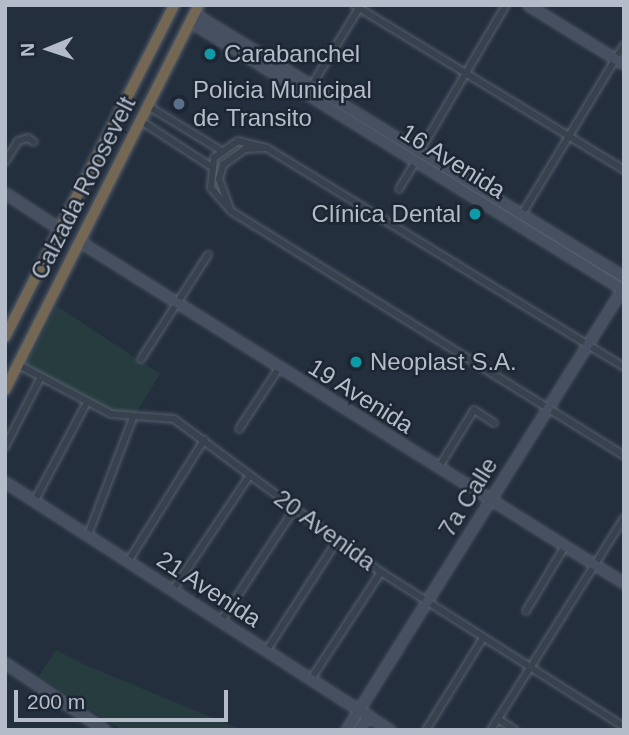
<!DOCTYPE html>
<html>
<head>
<meta charset="utf-8">
<style>
	body { margin:0 }
	#map { position:relative; width:629px; height:735px; overflow:hidden; background:#242f3e; font-family:Helvetica,sans-serif }
	div>[style] { position:absolute }
	[style*='--x'] { left:calc(var(--x)*1px); top:calc(var(--y)*1px); width:calc(var(--w)*1px); rotate:calc(var(--a)*1deg) }
	.green>* { inset:0; background:#263c3f }
	.roads { filter:drop-shadow(0 0 2px #565f6c) drop-shadow(0 0 2px #565f6c) }
	.street>* { height:6px; margin:-3px; padding:0 3px; transform-origin:3px; border-radius:3px; background:#38414e }
	.secondary>* { height:9px; margin:-4.5px; padding:0 4.5px; transform-origin:4.5px; border-radius:4.5px; background:#465061 }
	.highway>* { height:10px; margin:-5px; padding:0 5px; transform-origin:5px; border-radius:5px; background:#746855 }
	.dots>* { width:19px; height:19px; translate:-50% -50%; box-sizing:border-box; border:4px solid #1d2633; border-radius:50% }
	span { translate:-50% -50%; white-space:nowrap; text-align:center; line-height:1.15; -webkit-text-stroke:5px #1d2633; paint-order:stroke }
	.poi-label { font-size:24px; color:#b4bcc9 }
	.left { translate:0 -50%; text-align:left }
	.right { translate:-100% -50%; text-align:right }
	.street-label { font-size:24px; color:#b4bcc9 }
	.frame { position:absolute; inset:0; border:7px solid #b4bcc9; pointer-events:none }
	.north { position:absolute; left:14px; top:14px; width:70px; height:70px; -webkit-text-stroke:5px #1d2633; paint-order:stroke; rotate:268deg; font-size:19px; font-weight:700; line-height:28px; text-align:center; color:#b4bcc9 }
	.north::after { content:''; display:block; margin:auto; width:24px; height:32px; background:#b4bcc9; clip-path:polygon(50% 0,100% 100%,50% 72%,0 100%) }
	.scale { position:absolute; left:14px; top:690px; width:214px; height:32px; box-sizing:border-box; border:4px solid #b4bcc9; border-top:0; padding-left:9px; font-size:21px; line-height:24px; white-space:nowrap; color:#b4bcc9; -webkit-text-stroke:5px #1d2633; paint-order:stroke }
</style>
</head>
<body>
<div id="map">
	<div class="green">
		<i style="clip-path:polygon(57px 306px,160px 374px,133px 418px,120px 416px,24px 368px)"></i>
		<i style="clip-path:polygon(56px 650px,83px 664px,242px 730px,122px 730px,39px 676px)"></i>
	</div>
	<div class="roads">
		<div class="street">
			<i style="--x:354;--y:5;--w:316;--a:31.4"></i>
			<i style="--x:310;--y:88;--w:97;--a:-58.4"></i>
			<i style="--x:148;--y:106;--w:84;--a:31.4"></i>
			<i style="--x:141;--y:121;--w:82;--a:33.1"></i>
			<i style="--x:420;--y:151;--w:169;--a:-59.5"></i>
			<i style="--x:5;--y:162;--w:25;--a:-58"></i>
			<i style="--x:18;--y:141;--w:10;--a:-17"></i>
			<i style="--x:28;--y:138;--w:7;--a:34"></i>
			<i style="--x:399;--y:189;--w:33;--a:-59"></i>
			<i style="--x:230;--y:209;--w:32;--a:-110"></i>
			<i style="--x:219;--y:179;--w:15;--a:-74"></i>
			<i style="--x:223;--y:165;--w:27;--a:-36"></i>
			<i style="--x:245;--y:149;--w:19;--a:-3"></i>
			<i style="--x:522;--y:214;--w:197;--a:-58.9"></i>
			<i style="--x:141;--y:359;--w:124;--a:-57.2"></i>
			<i style="--x:17;--y:364;--w:106;--a:28"></i>
			<i style="--x:111;--y:414;--w:63;--a:4.5"></i>
			<i style="--x:174;--y:419;--w:257;--a:36.5"></i>
			<i style="--x:381;--y:572;--w:288;--a:32.5"></i>
			<i style="--x:624;--y:367;--w:420;--a:-148.5"></i>
			<i style="--x:266;--y:148;--w:29;--a:-166"></i>
			<i style="--x:238;--y:141;--w:29;--a:145"></i>
			<i style="--x:214;--y:158;--w:30;--a:96"></i>
			<i style="--x:211;--y:188;--w:30;--a:49"></i>
			<i style="--x:231;--y:211;--w:463;--a:31.9"></i>
			<i style="--x:239;--y:429;--w:73;--a:-56.7"></i>
			<i style="--x:5;--y:447;--w:79;--a:-62.8"></i>
			<i style="--x:439;--y:467;--w:67;--a:-58.4"></i>
			<i style="--x:474;--y:410;--w:24;--a:33"></i>
			<i style="--x:35;--y:500;--w:111;--a:-62"></i>
			<i style="--x:88;--y:535;--w:125;--a:-69"></i>
			<i style="--x:129;--y:560;--w:142;--a:-58"></i>
			<i style="--x:173;--y:590;--w:138;--a:-56.2"></i>
			<i style="--x:526;--y:611;--w:76;--a:-59"></i>
			<i style="--x:221;--y:621;--w:135;--a:-56.8"></i>
			<i style="--x:267;--y:650;--w:130;--a:-57.3"></i>
			<i style="--x:311;--y:679;--w:128;--a:-56.8"></i>
			<i style="--x:498;--y:719;--w:20;--a:33"></i>
			<i style="--x:426;--y:730;--w:108;--a:-58.2"></i>
			<i style="--x:491;--y:730;--w:250;--a:-57.9"></i>
		</div>
		<div class="secondary">
			<i style="--x:528;--y:5;--w:113;--a:31.6"></i>
			<i style="--x:195;--y:14;--w:503;--a:31.51"></i>
			<i style="--x:191;--y:22;--w:509;--a:31.75"></i>
			<i style="--x:5;--y:193;--w:66;--a:33.2"></i>
			<i style="--x:79;--y:241;--w:643;--a:32.11"></i>
			<i style="--x:5;--y:482;--w:458;--a:32.8"></i>
			<i style="--x:5;--y:663;--w:120;--a:33.8"></i>
			<i style="--x:346;--y:730;--w:524;--a:-57.95"></i>
			<i style="--x:358;--y:730;--w:18;--a:-56"></i>
		</div>
		<div class="highway">
			<i style="--x:5;--y:337;--w:373;--a:-63"></i>
			<i style="--x:5;--y:390;--w:431;--a:-63.3"></i>
		</div>
	</div>
	<div class="dots">
		<i style="left:210px;top:54px;background:#0f9aa8"></i>
		<i style="left:179px;top:104px;background:#5c6f8a"></i>
		<i style="left:475px;top:214px;background:#0f9aa8"></i>
		<i style="left:356px;top:362px;background:#0f9aa8"></i>
	</div>
	<div class="poi-label">
		<span class="left" style="left:224px;top:54px">Carabanchel</span>
		<span class="left" style="left:193px;top:104px">Policia Municipal<br>de Transito</span>
		<span class="right" style="left:461px;top:214px">Clínica Dental</span>
		<span class="left" style="left:370px;top:362px">Neoplast S.A.</span>
	</div>
	<div class="street-label">
		<span style="left:453px;top:161px;rotate:32deg">16 Avenida</span>
		<span style="left:83px;top:188px;rotate:-63deg">Calzada Roosevelt</span>
		<span style="left:361px;top:396px;rotate:32deg">19 Avenida</span>
		<span style="left:468px;top:497px;rotate:-58deg">7a Calle</span>
		<span style="left:325px;top:530px;rotate:36deg">20 Avenida</span>
		<span style="left:209px;top:589px;rotate:33deg">21 Avenida</span>
	</div>
	<div class="frame"></div>
	<div class="north">N</div>
	<div class="scale">200 m</div>
</div>
</body>
</html>
